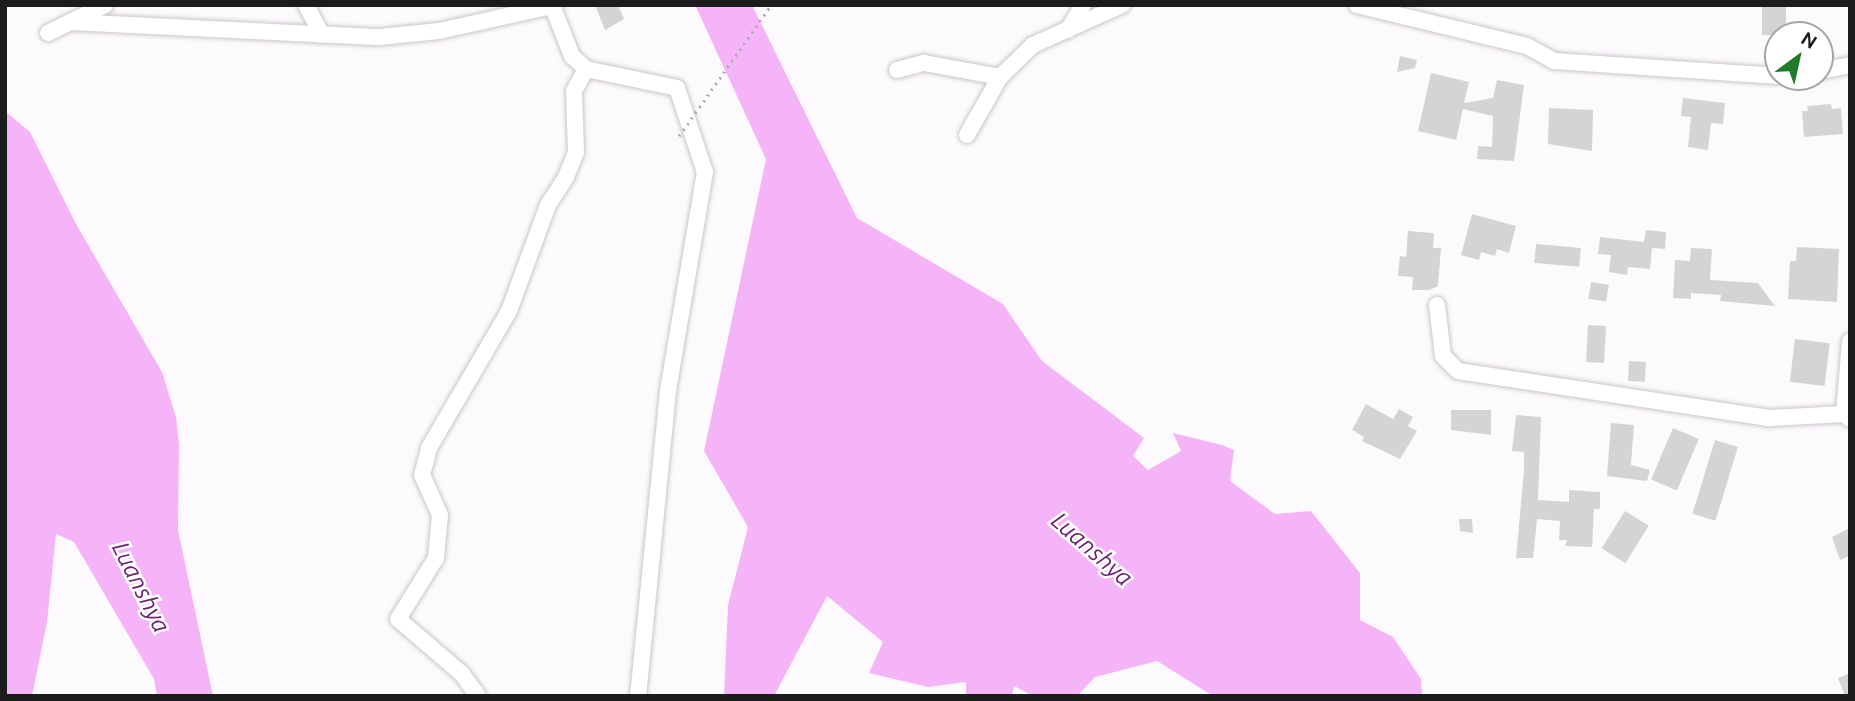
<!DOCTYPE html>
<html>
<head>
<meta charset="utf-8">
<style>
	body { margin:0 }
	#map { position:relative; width:1855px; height:701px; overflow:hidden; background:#fdfafe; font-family:Ubuntu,sans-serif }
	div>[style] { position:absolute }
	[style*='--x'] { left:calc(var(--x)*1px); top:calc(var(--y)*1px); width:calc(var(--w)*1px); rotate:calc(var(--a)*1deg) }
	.water>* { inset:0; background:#f5b4f8 }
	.building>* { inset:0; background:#d6d3d6; transform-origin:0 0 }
	.roads { filter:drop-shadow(0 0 2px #cac6ca) drop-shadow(0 0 2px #cac6ca) }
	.minor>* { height:16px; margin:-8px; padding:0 8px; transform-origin:8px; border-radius:8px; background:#fff }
	.path-bridge>* { height:2.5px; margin-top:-1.25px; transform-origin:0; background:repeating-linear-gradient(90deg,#acaaad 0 2px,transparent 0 7px) }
	span { translate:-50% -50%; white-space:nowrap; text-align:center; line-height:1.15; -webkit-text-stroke:5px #fff; paint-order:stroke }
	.water-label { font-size:24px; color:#6c2272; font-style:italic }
	.frame { position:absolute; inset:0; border:7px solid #1d1c1d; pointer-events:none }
	.north { position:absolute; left:1764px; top:21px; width:70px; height:70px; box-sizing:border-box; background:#fff; border:2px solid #a5a4a5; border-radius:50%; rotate:33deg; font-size:19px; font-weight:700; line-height:28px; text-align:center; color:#1d1c1d }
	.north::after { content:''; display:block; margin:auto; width:24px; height:32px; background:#1f7b2a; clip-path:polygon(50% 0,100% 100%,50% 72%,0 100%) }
</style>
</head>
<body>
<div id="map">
	<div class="water">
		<i style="clip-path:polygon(695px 5px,752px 5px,857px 218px,1003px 304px,1042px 361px,1144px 438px,1133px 456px,1148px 470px,1181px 451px,1173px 433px,1222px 445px,1234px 450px,1230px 481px,1275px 514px,1311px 511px,1360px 573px,1360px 620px,1393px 637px,1421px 679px,1422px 696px,1213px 696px,1157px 661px,1095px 677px,1077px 696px,1033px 696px,1014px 686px,1012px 696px,966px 696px,966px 682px,928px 687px,869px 673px,883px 642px,827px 596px,774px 696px,724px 696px,728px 605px,748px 527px,704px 451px,766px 159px)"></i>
		<i style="clip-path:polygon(5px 111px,30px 132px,76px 224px,162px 372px,176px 417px,179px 445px,178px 530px,213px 696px,157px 696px,154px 679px,74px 542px,56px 534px,47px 622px,32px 696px,5px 696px)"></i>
	</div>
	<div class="building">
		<i style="clip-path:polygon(595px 5px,618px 5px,624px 19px,605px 30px)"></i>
		<i style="left:1762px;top:5px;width:24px;height:30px"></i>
		<i style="clip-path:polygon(1400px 56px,1417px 60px,1415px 68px,1397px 72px)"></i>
		<i style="clip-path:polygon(1431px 73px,1469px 82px,1464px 103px,1493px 98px,1497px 80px,1524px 85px,1514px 161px,1477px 159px,1478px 146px,1492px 147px,1493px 116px,1463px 109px,1456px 140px,1418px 131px)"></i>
		<i style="clip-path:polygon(1683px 98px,1725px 103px,1723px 124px,1711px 123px,1708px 150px,1688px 147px,1691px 117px,1681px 116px)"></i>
		<i style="clip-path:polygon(1831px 104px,1832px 109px,1841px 108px,1843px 134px,1804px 137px,1802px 111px,1808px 111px,1807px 106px)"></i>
		<i style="clip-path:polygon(1549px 108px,1593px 110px,1592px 151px,1548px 144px)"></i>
		<i style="clip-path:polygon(1472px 214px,1516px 226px,1509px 253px,1497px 249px,1495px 256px,1481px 252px,1479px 260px,1461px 255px)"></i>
		<i style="clip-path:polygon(1646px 230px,1666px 232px,1665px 249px,1652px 248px,1650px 269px,1628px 267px,1627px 275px,1609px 272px,1611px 255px,1598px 254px,1600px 237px,1644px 242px)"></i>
		<i style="clip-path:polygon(1408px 231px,1434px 233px,1433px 248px,1441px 248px,1438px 286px,1429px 290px,1412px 290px,1413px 277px,1398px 276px,1400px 256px,1406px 257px)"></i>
		<i style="left:1536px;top:244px;width:45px;height:19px;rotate:5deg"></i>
		<i style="clip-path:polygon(1797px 247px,1839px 249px,1837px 302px,1788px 299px,1790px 261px,1796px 261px)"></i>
		<i style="clip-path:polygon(1691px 248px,1712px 249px,1710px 280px,1758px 283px,1775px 306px,1720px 301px,1721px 295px,1691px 293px,1691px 299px,1673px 298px,1675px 260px,1690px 261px)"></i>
		<i style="left:1591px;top:282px;width:18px;height:17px;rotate:9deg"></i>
		<i style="left:1588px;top:325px;width:18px;height:37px;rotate:3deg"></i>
		<i style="left:1795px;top:339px;width:35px;height:43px;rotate:7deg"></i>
		<i style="left:1629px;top:361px;width:17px;height:20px;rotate:3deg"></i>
		<i style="clip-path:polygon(1366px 404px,1393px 419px,1399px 409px,1413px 417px,1408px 426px,1417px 431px,1400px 459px,1362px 441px,1364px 437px,1352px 430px)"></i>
		<i style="clip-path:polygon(1451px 410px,1491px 410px,1491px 435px,1451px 430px)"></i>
		<i style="clip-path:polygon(1516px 415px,1541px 417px,1538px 500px,1569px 502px,1569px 490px,1600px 492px,1600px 509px,1594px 509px,1592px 547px,1565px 546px,1567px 540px,1559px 540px,1560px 521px,1537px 519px,1533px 558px,1516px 558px,1524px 471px,1524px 452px,1512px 451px)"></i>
		<i style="clip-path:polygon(1611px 423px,1634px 425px,1631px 465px,1650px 470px,1647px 481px,1607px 476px)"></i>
		<i style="left:1673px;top:428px;width:28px;height:56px;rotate:23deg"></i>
		<i style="left:1715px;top:440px;width:24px;height:77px;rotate:17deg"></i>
		<i style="left:1625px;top:511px;width:28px;height:44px;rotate:32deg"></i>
		<i style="clip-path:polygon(1459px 519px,1472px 519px,1473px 533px,1460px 531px)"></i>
		<i style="clip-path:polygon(1850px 528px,1850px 556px,1840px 560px,1832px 537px)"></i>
		<i style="clip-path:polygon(1850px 673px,1850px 696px,1845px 696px,1838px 678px)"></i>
	</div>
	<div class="roads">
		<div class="minor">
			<i style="--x:306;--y:5;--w:34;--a:62"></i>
			<i style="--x:552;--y:5;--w:55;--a:68.6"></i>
			<i style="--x:572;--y:56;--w:19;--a:43"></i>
			<i style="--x:586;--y:69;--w:93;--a:11.8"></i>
			<i style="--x:677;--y:88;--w:89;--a:71.6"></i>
			<i style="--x:705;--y:172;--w:222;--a:99.6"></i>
			<i style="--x:668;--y:391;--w:306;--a:95.6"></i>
			<i style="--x:1357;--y:5;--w:175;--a:13.6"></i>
			<i style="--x:1527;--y:46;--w:31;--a:29"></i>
			<i style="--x:1554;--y:61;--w:225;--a:3.8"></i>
			<i style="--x:70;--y:22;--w:310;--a:2.8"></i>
			<i style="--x:380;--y:37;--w:59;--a:-5.8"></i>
			<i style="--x:439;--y:31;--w:116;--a:-12.5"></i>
			<i style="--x:1068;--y:30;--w:29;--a:-59"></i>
			<i style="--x:48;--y:33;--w:64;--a:-26.2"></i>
			<i style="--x:897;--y:70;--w:28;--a:-15"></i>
			<i style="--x:924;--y:63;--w:77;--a:10.4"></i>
			<i style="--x:1820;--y:71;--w:31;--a:-11"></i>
			<i style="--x:967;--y:135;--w:67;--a:-60.4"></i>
			<i style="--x:1000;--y:77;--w:46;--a:-44.1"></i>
			<i style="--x:1033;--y:45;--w:98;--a:-24.2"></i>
			<i style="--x:1437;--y:305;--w:51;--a:83.3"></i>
			<i style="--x:1443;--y:356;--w:21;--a:45"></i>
			<i style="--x:1458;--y:371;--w:316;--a:8.6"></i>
			<i style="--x:1770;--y:418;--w:74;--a:-3.1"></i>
			<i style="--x:1844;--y:414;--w:8;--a:40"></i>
			<i style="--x:1844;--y:414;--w:73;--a:-85.3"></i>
			<i style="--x:478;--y:696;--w:29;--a:-126"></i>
			<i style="--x:461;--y:673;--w:83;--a:-139.4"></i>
			<i style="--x:398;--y:619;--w:72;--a:-58.1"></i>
			<i style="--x:436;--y:558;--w:43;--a:-84.7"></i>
			<i style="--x:440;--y:515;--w:44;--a:-114.2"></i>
			<i style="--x:422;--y:475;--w:28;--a:-75"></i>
			<i style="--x:429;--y:448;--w:159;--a:-59.7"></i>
			<i style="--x:509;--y:311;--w:113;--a:-69.8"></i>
			<i style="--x:548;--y:205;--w:33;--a:-57"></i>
			<i style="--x:566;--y:177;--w:27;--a:-68"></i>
			<i style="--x:576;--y:152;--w:61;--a:-91.9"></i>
			<i style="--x:574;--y:91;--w:25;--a:-61"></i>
		</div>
	</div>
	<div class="path-bridge">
		<i style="--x:679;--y:136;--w:160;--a:-54.9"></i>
	</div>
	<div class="water-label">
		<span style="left:1092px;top:549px;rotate:41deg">Luanshya</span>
		<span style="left:141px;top:587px;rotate:63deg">Luanshya</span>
	</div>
	<div class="frame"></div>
	<div class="north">N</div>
</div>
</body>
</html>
